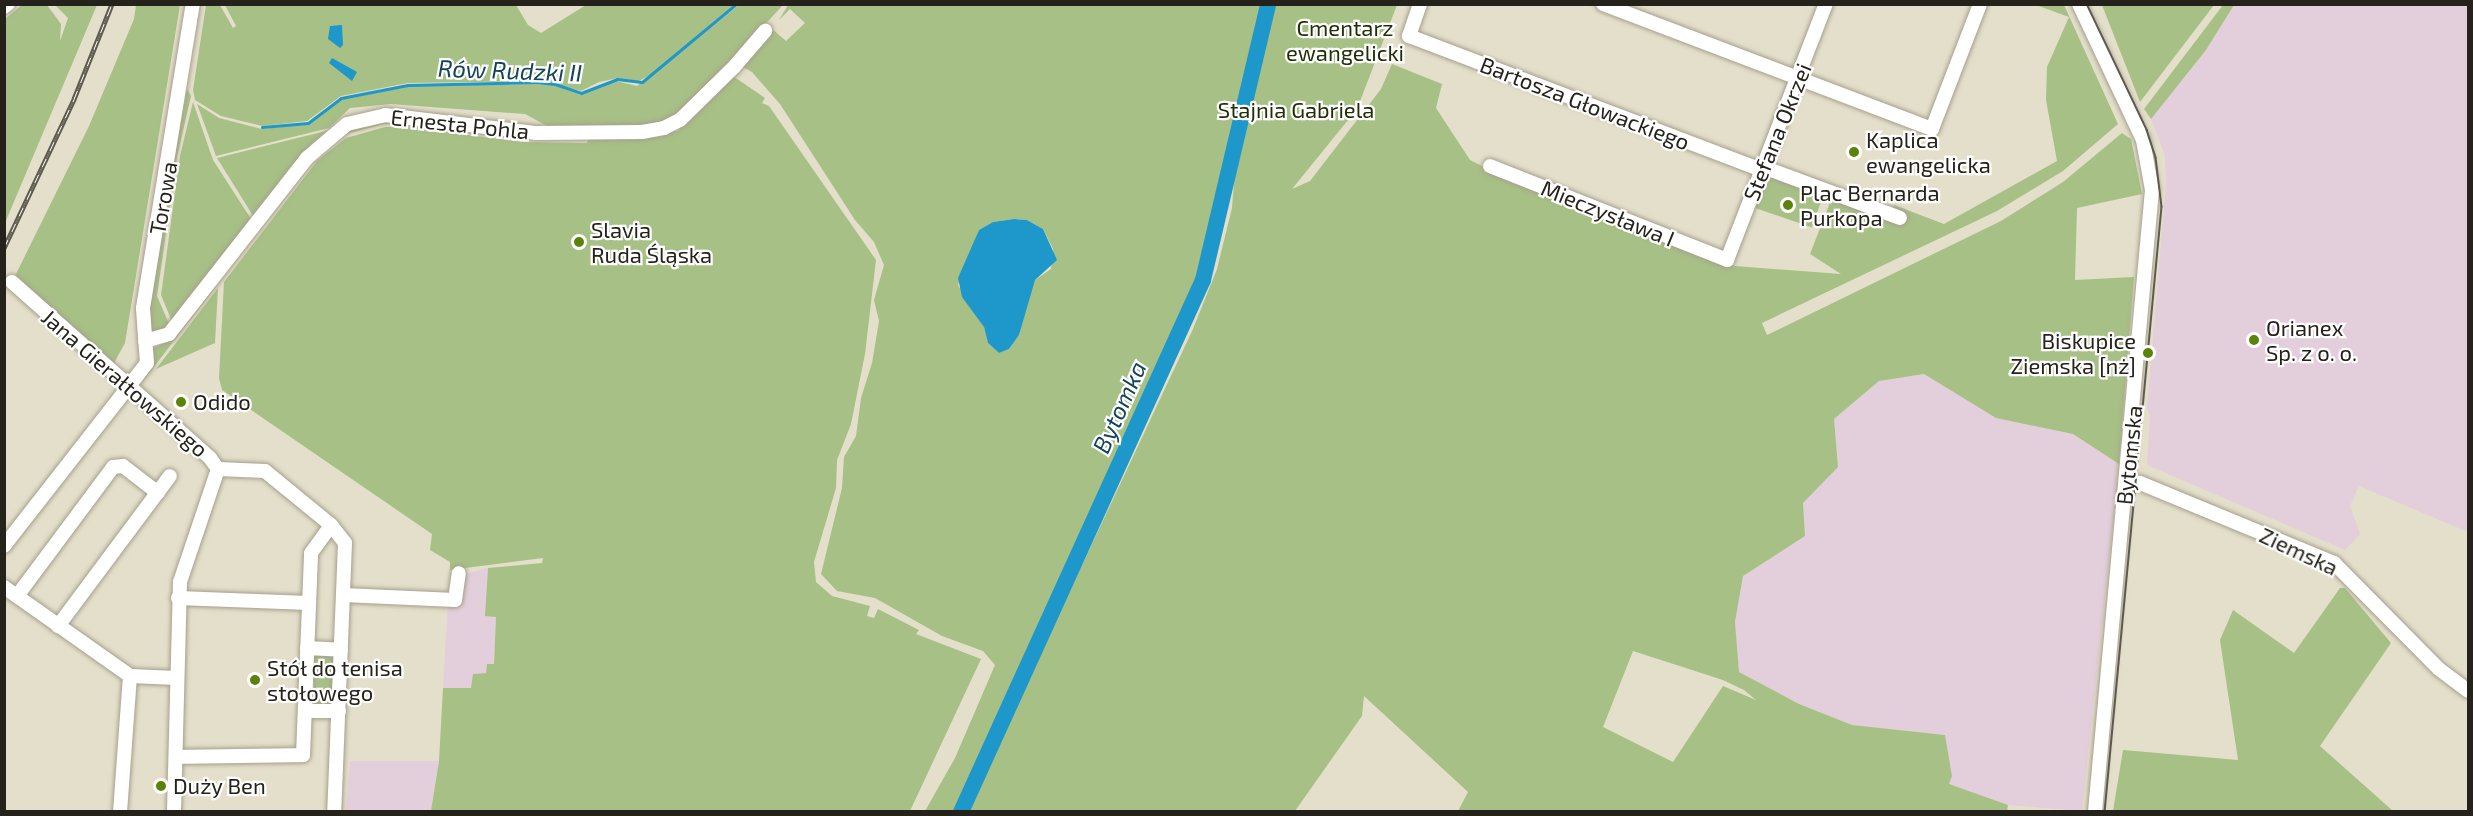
<!DOCTYPE html>
<html>
<head>
<meta charset="utf-8">
<style>
	body { margin:0 }
	#map { position:relative; width:2473px; height:816px; overflow:hidden; background:#e4dfca; font-family:"Exo 2",sans-serif }
	div>[style] { position:absolute }
	[style*='--x'] { left:calc(var(--x)*1px); top:calc(var(--y)*1px); width:calc(var(--w)*1px); rotate:calc(var(--a)*1deg) }
	.industrial>* { inset:0; background:#e3cedb }
	.green>* { inset:0; background:#a7c086; transform-origin:0 0 }
	.water>* { inset:0; background:#1e97ca }
	.stream>* { height:3px; margin:-1.5px; padding:0 1.5px; transform-origin:1.5px; border-radius:1.5px; background:#1e97ca }
	.river>* { height:16px; margin:-8px; padding:0 8px; transform-origin:8px; border-radius:8px; background:#1e97ca }
	.roads { filter:drop-shadow(0 0 2px #a5a08c) drop-shadow(0 0 2px #a5a08c) }
	.minor>* { height:14px; margin:-7px; padding:0 7px; transform-origin:7px; border-radius:7px; background:#fff }
	.tram>* { height:1.5px; margin:-0.75px; padding:0 0.75px; transform-origin:0.75px; border-radius:0.75px; background:#5c5a4e }
	.rail>* { height:5px; margin-top:-2.5px; transform-origin:0; background:repeating-linear-gradient(90deg,#fff 0 9px,#5c5a4e 0 18px); box-sizing:border-box; border-block:2px solid #5c5a4e }
	.dots>* { width:16px; height:16px; translate:-50% -50%; box-sizing:border-box; border:3px solid #fff; border-radius:50% }
	span { translate:-50% -50%; white-space:nowrap; text-align:center; line-height:1.15; -webkit-text-stroke:4.5px #fff; paint-order:stroke }
	.park-label { font-size:22px; color:#212f09 }
	.street-label { font-size:22px; color:#24221a }
	.poi-label { font-size:22px; color:#24221a }
	.left { translate:0 -50%; text-align:left }
	.right { translate:-100% -50%; text-align:right }
	.water-label { font-size:24px; color:#154359; font-style:italic }
	.frame { position:absolute; inset:0; border:6px solid #24221a; pointer-events:none }
</style>
</head>
<body>
<div id="map">
	<div class="industrial">
		<i style="clip-path:polygon(2234px 5px,2468px 5px,2468px 532px,2359px 486px,2350px 506px,2360px 534px,2345px 550px,2147px 465px,2150px 416px,2147px 407px,2166px 185px,2165px 156px,2151px 119px,2206px 50px)"></i>
		<i style="clip-path:polygon(1924px 374px,1996px 418px,2073px 434px,2119px 464px,2082px 811px,2008px 805px,1948px 784px,1952px 776px,1945px 735px,1852px 725px,1799px 704px,1739px 672px,1735px 622px,1743px 576px,1805px 536px,1803px 503px,1838px 466px,1834px 419px,1879px 381px)"></i>
		<i style="clip-path:polygon(488px 568px,485px 616px,496px 616px,494px 664px,471px 688px,443px 688px,448px 602px,461px 575px)"></i>
		<i style="clip-path:polygon(350px 761px,439px 761px,431px 811px,346px 812px)"></i>
	</div>
	<div class="green">
		<i style="clip-path:polygon(23px 4px,47px 5px,61px 24px,60px 41px,68px 18px,55px 5px,97px 5px,5px 223px,5px 19px)"></i>
		<i style="clip-path:polygon(136px 5px,180px 5px,125px 343px,114px 363px,15px 276px,89px 126px,134px 19px)"></i>
		<i style="clip-path:polygon(206px 5px,220px 5px,233px 28px,236px 26px,225px 5px,516px 5px,528px 25px,541px 33px,586px 5px,734px 5px,652px 74px,635px 83px,618px 78px,599px 82px,581px 91px,537px 81px,408px 83px,341px 96px,307px 121px,262px 126px,221px 116px,195px 100px,193px 90px)"></i>
		<i style="clip-path:polygon(739px 5px,783px 5px,679px 118px,642px 129px,549px 127px,525px 114px,391px 104px,350px 108px,329px 128px,216px 156px,197px 104px,219px 118px,262px 129px,309px 124px,342px 99px,408px 86px,536px 84px,554px 85px,581px 95px,616px 81px,637px 86px)"></i>
		<i style="clip-path:polygon(evenodd,788px 5px,1262px 5px,1207px 267px,957px 811px,925px 811px,955px 758px,995px 665px,983px 651px,942px 636px,875px 598px,837px 591px,821px 574px,842px 488px,844px 457px,856px 436px,861px 398px,872px 363px,879px 321px,874px 300px,884px 265px,874px 242px,855px 220px,780px 104px,752px 72px,741px 66px,771px 28px,786px 41px,805px 23px,790px 9px,779px 20px,788px 5px,1014px 219px,1027px 220px,1043px 229px,1053px 249px,1051px 269px,1035px 280px,1030px 289px,1019px 335px,1009px 349px,999px 353px,988px 343px,984px 327px,958px 285px,979px 230px,993px 222px,1014px 219px)"></i>
		<i style="clip-path:polygon(evenodd,1270px 5px,1397px 5px,1357px 109px,1292px 189px,1310px 181px,1381px 89px,1392px 64px,1442px 84px,1436px 108px,1470px 160px,1490px 170px,1735px 266px,1841px 274px,1810px 254px,1831px 200px,1888px 221px,1894px 205px,1944px 224px,2057px 161px,2046px 100px,2047px 67px,2069px 17px,2036px 5px,2064px 5px,2118px 124px,2063px 171px,1997px 211px,1762px 323px,1767px 335px,2001px 221px,2063px 182px,2122px 133px,2131px 139px,2142px 194px,2077px 208px,2075px 280px,2134px 277px,2119px 464px,2073px 434px,1996px 418px,1924px 374px,1879px 381px,1834px 419px,1838px 467px,1803px 503px,1805px 536px,1743px 576px,1735px 622px,1739px 672px,1799px 704px,1852px 725px,1945px 735px,1952px 776px,1949px 784px,2008px 805px,2007px 811px,1458px 811px,1468px 792px,1364px 696px,1362px 716px,1295px 811px,966px 812px,1193px 329px,1217px 269px,1232px 208px,1236px 158px,1270px 5px,1633px 651px,1723px 680px,1744px 690px,1756px 700px,1723px 686px,1673px 762px,1603px 727px,1633px 651px)"></i>
		<i style="clip-path:polygon(2102px 5px,2214px 5px,2140px 102px)"></i>
		<i style="clip-path:polygon(2223px 5px,2234px 5px,2206px 50px,2151px 119px,2144px 109px)"></i>
		<i style="clip-path:polygon(730px 74px,765px 98px,762px 103px,769px 106px,876px 260px,865px 354px,851px 424px,837px 460px,836px 488px,814px 562px,816px 582px,832px 596px,870px 606px,867px 616px,874px 618px,878px 609px,919px 630px,916px 634px,981px 659px,910px 811px,431px 811px,439px 761px,443px 688px,471px 688px,473px 674px,486px 673px,487px 664px,494px 664px,496px 617px,485px 616px,488px 568px,542px 563px,543px 558px,450px 570px,450px 562px,430px 550px,432px 534px,222px 390px,219px 378px,224px 282px,317px 161px,346px 138px,385px 127px,406px 127px,522px 142px,587px 143px,589px 138px,678px 131px)"></i>
		<i style="clip-path:polygon(187px 89px,191px 96px,177px 157px,157px 296px,170px 326px,154px 334px,147px 328px,146px 318px)"></i>
		<i style="clip-path:polygon(193px 102px,213px 160px,253px 222px,173px 324px,161px 295px,180px 156px)"></i>
		<i style="clip-path:polygon(380px 119px,578px 138px,522px 138px,401px 123px,384px 124px,346px 134px,312px 160px,144px 380px,154px 348px,169px 341px,309px 159px,336px 134px)"></i>
		<i style="clip-path:polygon(326px 131px,303px 152px,255px 219px,217px 158px)"></i>
		<i style="left:1767px;top:174px;width:60px;height:36px;rotate:19deg"></i>
		<i style="clip-path:polygon(218px 288px,215px 343px,156px 369px)"></i>
		<i style="clip-path:polygon(2340px 588px,2345px 588px,2391px 643px,2320px 746px,2393px 811px,2113px 811px,2123px 750px,2238px 760px,2220px 640px,2233px 610px,2294px 653px)"></i>
		<i style="left:314px;top:656px;width:23px;height:51px"></i>
	</div>
	<div class="water">
		<i style="clip-path:polygon(342px 25px,343px 45px,340px 48px,328px 39px,330px 26px)"></i>
		<i style="clip-path:polygon(332px 58px,357px 72px,352px 81px,329px 63px)"></i>
		<i style="clip-path:polygon(1014px 219px,1027px 220px,1043px 229px,1057px 260px,1035px 280px,1019px 335px,1009px 349px,999px 353px,988px 343px,984px 327px,962px 297px,958px 278px,979px 230px,993px 222px)"></i>
	</div>
	<div class="stream">
		<i style="--x:262;--y:127;--w:46;--a:-5"></i>
		<i style="--x:308;--y:123;--w:41;--a:-37.1"></i>
		<i style="--x:341;--y:98;--w:68;--a:-11"></i>
		<i style="--x:408;--y:85;--w:128;--a:-1.3"></i>
		<i style="--x:536;--y:82;--w:19;--a:6"></i>
		<i style="--x:555;--y:84;--w:28;--a:19"></i>
		<i style="--x:581;--y:93;--w:39;--a:-21"></i>
		<i style="--x:617;--y:79;--w:25;--a:7"></i>
		<i style="--x:642;--y:82;--w:122;--a:-39.7"></i>
	</div>
	<div class="river">
		<i style="--x:961;--y:812;--w:584;--a:-65.54"></i>
		<i style="--x:1203;--y:280;--w:284;--a:-76.7"></i>
	</div>
	<div class="roads">
		<div class="minor">
			<i style="--x:1420;--y:4;--w:34;--a:109"></i>
			<i style="--x:1409;--y:36;--w:378;--a:20.8"></i>
			<i style="--x:1603;--y:4;--w:352;--a:20.8"></i>
			<i style="--x:1932;--y:129;--w:134;--a:-69"></i>
			<i style="--x:2079;--y:4;--w:150;--a:64.8"></i>
			<i style="--x:2143;--y:140;--w:51;--a:79.8"></i>
			<i style="--x:2152;--y:190;--w:625;--a:95.24"></i>
			<i style="--x:4;--y:7;--w:5;--a:-37"></i>
			<i style="--x:1490;--y:166;--w:255;--a:21.6"></i>
			<i style="--x:1727;--y:260;--w:274;--a:-68.9"></i>
			<i style="--x:1763;--y:167;--w:146;--a:20.4"></i>
			<i style="--x:12;--y:282;--w:265;--a:41.6"></i>
			<i style="--x:210;--y:458;--w:14;--a:54"></i>
			<i style="--x:218;--y:469;--w:119;--a:108.6"></i>
			<i style="--x:180;--y:582;--w:230;--a:91.5"></i>
			<i style="--x:145;--y:341;--w:25;--a:-16"></i>
			<i style="--x:169;--y:334;--w:224;--a:-51.9"></i>
			<i style="--x:307;--y:158;--w:52;--a:-40.4"></i>
			<i style="--x:347;--y:124;--w:39;--a:-13"></i>
			<i style="--x:385;--y:115;--w:153;--a:6.8"></i>
			<i style="--x:537;--y:133;--w:105;--a:-0.5"></i>
			<i style="--x:642;--y:132;--w:22;--a:-10"></i>
			<i style="--x:664;--y:128;--w:18;--a:-27"></i>
			<i style="--x:680;--y:120;--w:76;--a:-44.5"></i>
			<i style="--x:734;--y:67;--w:48;--a:-49.3"></i>
			<i style="--x:218;--y:469;--w:47;--a:2.4"></i>
			<i style="--x:265;--y:471;--w:85;--a:39.3"></i>
			<i style="--x:331;--y:525;--w:23;--a:52"></i>
			<i style="--x:345;--y:543;--w:269;--a:92.3"></i>
			<i style="--x:2126;--y:481;--w:14;--a:8"></i>
			<i style="--x:2140;--y:483;--w:210;--a:22.4"></i>
			<i style="--x:2334;--y:563;--w:149;--a:45.3"></i>
			<i style="--x:2439;--y:669;--w:36;--a:37"></i>
			<i style="--x:4;--y:546;--w:232;--a:-52"></i>
			<i style="--x:147;--y:363;--w:55;--a:-94.2"></i>
			<i style="--x:143;--y:308;--w:308;--a:-80.7"></i>
			<i style="--x:4;--y:587;--w:154;--a:35.2"></i>
			<i style="--x:130;--y:676;--w:47;--a:2.4"></i>
			<i style="--x:343;--y:595;--w:112;--a:2.6"></i>
			<i style="--x:455;--y:600;--w:27;--a:-82"></i>
			<i style="--x:17;--y:596;--w:161;--a:-53.3"></i>
			<i style="--x:113;--y:467;--w:10;--a:-6"></i>
			<i style="--x:123;--y:466;--w:44;--a:37.6"></i>
			<i style="--x:178;--y:598;--w:131;--a:2.2"></i>
			<i style="--x:58;--y:626;--w:187;--a:-53.3"></i>
			<i style="--x:307;--y:648;--w:34;--a:3"></i>
			<i style="--x:305;--y:711;--w:34;--a:0"></i>
			<i style="--x:176;--y:757;--w:127;--a:-0.9"></i>
			<i style="--x:303;--y:755;--w:202;--a:-87.7"></i>
			<i style="--x:311;--y:553;--w:34;--a:-54"></i>
			<i style="--x:120;--y:812;--w:136;--a:-85.8"></i>
		</div>
	</div>
	<div class="tram">
		<i style="--x:2087;--y:4;--w:140;--a:64.5"></i>
		<i style="--x:2147;--y:130;--w:29;--a:72"></i>
		<i style="--x:2156;--y:158;--w:49;--a:83"></i>
		<i style="--x:2162;--y:207;--w:608;--a:95.38"></i>
	</div>
	<div class="rail">
		<i style="--x:4;--y:248;--w:165;--a:-64.8"></i>
		<i style="--x:74;--y:99;--w:102;--a:-68.2"></i>
	</div>
	<div class="dots">
		<i style="left:1854px;top:152px;background:#598309"></i>
		<i style="left:1788px;top:205px;background:#598309"></i>
		<i style="left:579px;top:242px;background:#598309"></i>
		<i style="left:2254px;top:340px;background:#598309"></i>
		<i style="left:2148px;top:353px;background:#598309"></i>
		<i style="left:181px;top:402px;background:#598309"></i>
		<i style="left:255px;top:680px;background:#598309"></i>
		<i style="left:161px;top:786px;background:#598309"></i>
	</div>
	<div class="park-label">
		<span style="left:1345px;top:40px">Cmentarz<br>ewangelicki</span>
		<span style="left:1296px;top:110px">Stajnia Gabriela</span>
	</div>
	<div class="street-label">
		<span style="left:1585px;top:103px;rotate:21deg">Bartosza Głowackiego</span>
		<span style="left:460px;top:124px;rotate:6deg">Ernesta Pohla</span>
		<span style="left:1777px;top:132px;rotate:-68deg">Stefana Okrzei</span>
		<span style="left:163px;top:198px;rotate:-80deg">Torowa</span>
		<span style="left:1608px;top:213px;rotate:22deg">Mieczysława I</span>
		<span style="left:125px;top:383px;rotate:41deg">Jana Gierałtowskiego</span>
		<span style="left:2129px;top:455px;rotate:-84deg">Bytomska</span>
		<span style="left:2299px;top:551px;rotate:25deg">Ziemska</span>
	</div>
	<div class="poi-label">
		<span class="left" style="left:1866px;top:152px">Kaplica<br>ewangelicka</span>
		<span class="left" style="left:1800px;top:205px">Plac Bernarda<br>Purkopa</span>
		<span class="left" style="left:591px;top:242px">Slavia<br>Ruda Śląska</span>
		<span class="left" style="left:2266px;top:340px">Orianex<br>Sp. z o. o.</span>
		<span class="right" style="left:2136px;top:353px">Biskupice<br>Ziemska [nż]</span>
		<span class="left" style="left:193px;top:402px">Odido</span>
		<span class="left" style="left:267px;top:680px">Stół do tenisa<br>stołowego</span>
		<span class="left" style="left:173px;top:786px">Duży Ben</span>
	</div>
	<div class="water-label">
		<span style="left:510px;top:70px;rotate:2deg">Rów Rudzki II</span>
		<span style="left:1119px;top:407px;rotate:-66deg">Bytomka</span>
	</div>
	<div class="frame"></div>
</div>
</body>
</html>
